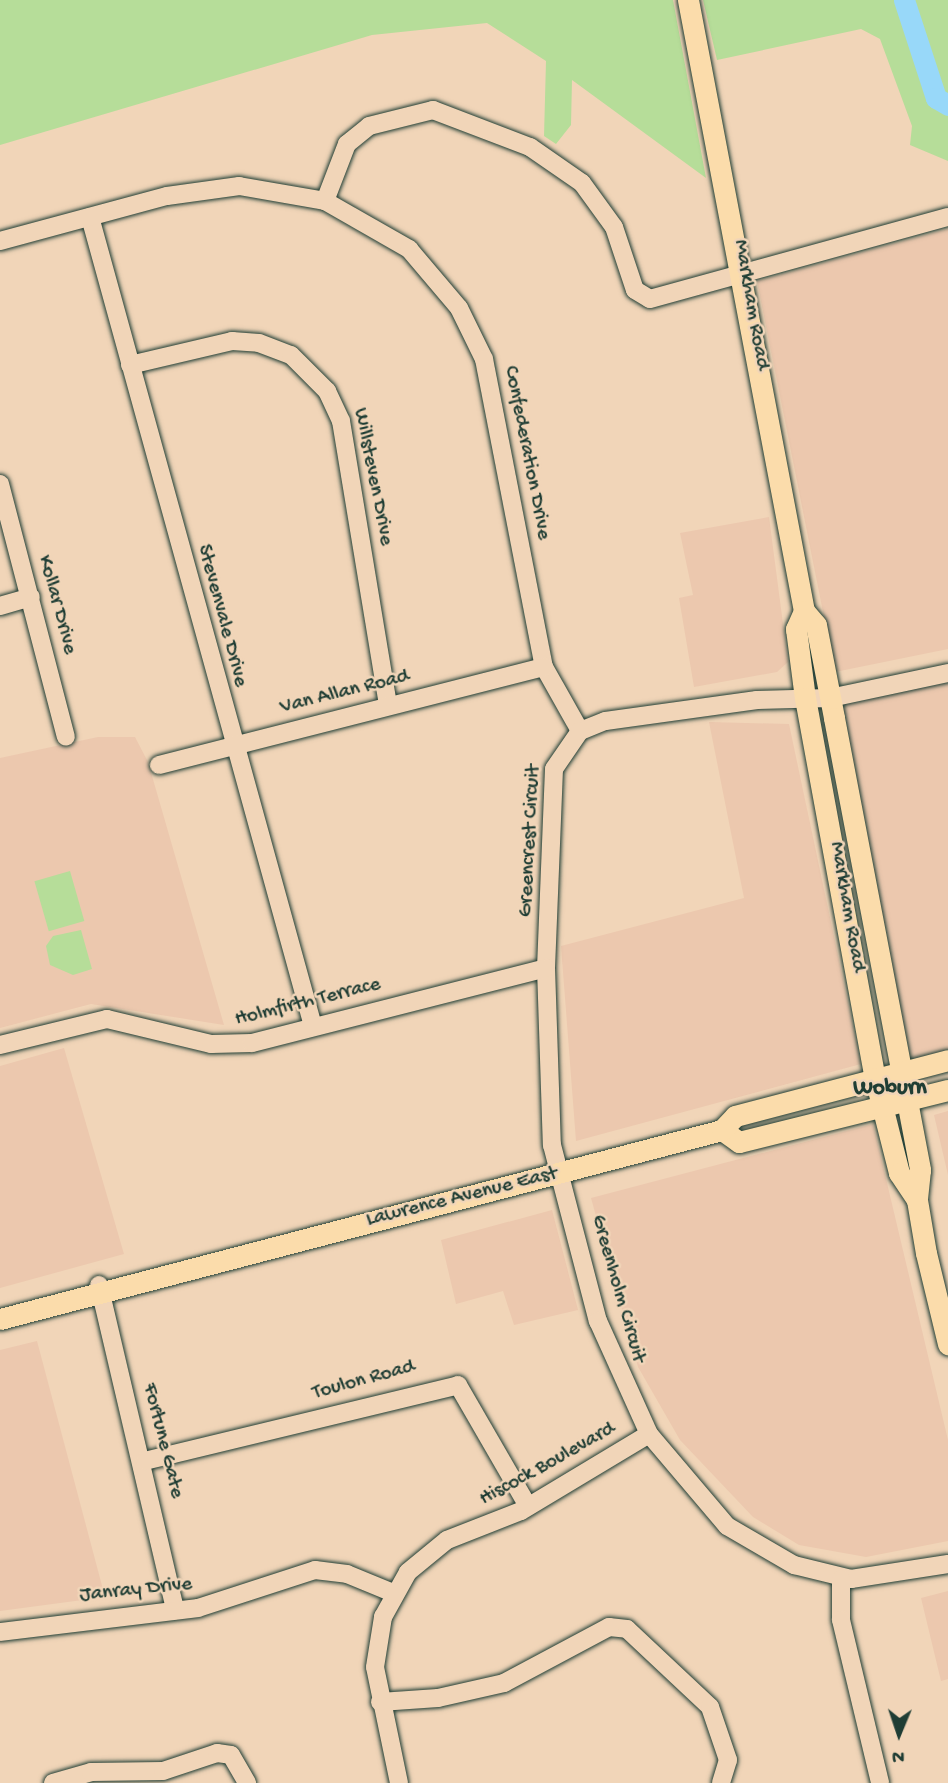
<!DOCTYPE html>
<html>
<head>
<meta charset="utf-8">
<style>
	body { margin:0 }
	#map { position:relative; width:948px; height:1783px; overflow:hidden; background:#f1d5b8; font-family:"Gochi Hand",sans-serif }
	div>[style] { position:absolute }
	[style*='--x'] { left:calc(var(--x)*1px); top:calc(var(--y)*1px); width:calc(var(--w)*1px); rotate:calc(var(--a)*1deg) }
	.built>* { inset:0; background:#ecc8ae }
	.green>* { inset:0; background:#b6dd99; transform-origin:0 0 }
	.river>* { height:21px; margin:-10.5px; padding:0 10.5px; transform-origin:10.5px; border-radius:10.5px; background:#98d8f9 }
	.roads { filter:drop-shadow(0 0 2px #1f3d34) drop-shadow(0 0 2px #1f3d34) }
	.minor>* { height:18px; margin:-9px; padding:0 9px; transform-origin:9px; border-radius:9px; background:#f1d5b8 }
	.major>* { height:21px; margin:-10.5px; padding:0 10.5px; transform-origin:10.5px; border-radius:10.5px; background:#fbdcab }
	span { translate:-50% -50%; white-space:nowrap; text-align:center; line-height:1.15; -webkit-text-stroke:5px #f1d5b8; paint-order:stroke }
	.street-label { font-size:21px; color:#1f3d34 }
	.neighbourhood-label { font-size:23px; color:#1f3d34; font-weight:700 }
	.north { position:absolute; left:864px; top:1699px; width:70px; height:70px; -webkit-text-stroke:5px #f1d5b8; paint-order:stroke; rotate:182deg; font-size:19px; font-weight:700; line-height:28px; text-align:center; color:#1f3d34 }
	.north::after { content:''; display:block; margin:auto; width:24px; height:32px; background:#1f3d34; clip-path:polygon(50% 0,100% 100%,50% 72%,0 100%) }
</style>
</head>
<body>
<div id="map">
	<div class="built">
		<i style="clip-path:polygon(948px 229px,948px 649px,835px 672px,757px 281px)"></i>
		<i style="clip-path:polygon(769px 517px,788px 662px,777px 672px,694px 687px,679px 598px,693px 595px,680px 533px)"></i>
		<i style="clip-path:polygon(948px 673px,948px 1060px,900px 1072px,830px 698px)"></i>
		<i style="clip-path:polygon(709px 722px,789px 724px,861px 1064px,576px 1141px,561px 946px,744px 898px)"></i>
		<i style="clip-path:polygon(98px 737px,135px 737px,148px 762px,224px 1025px,91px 1004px,0 1028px,0 758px)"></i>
		<i style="clip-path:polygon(64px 1048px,124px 1254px,0 1288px,0 1066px)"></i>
		<i style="clip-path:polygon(948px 1111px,948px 1175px,934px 1115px)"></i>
		<i style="clip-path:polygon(873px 1124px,948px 1440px,948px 1541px,866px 1557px,799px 1545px,753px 1517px,680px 1440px,638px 1367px,591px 1198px)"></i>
		<i style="clip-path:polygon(552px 1210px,578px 1310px,514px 1325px,503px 1291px,456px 1304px,441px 1240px)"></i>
		<i style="clip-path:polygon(37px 1341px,105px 1597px,0 1611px,0 1350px)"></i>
		<i style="clip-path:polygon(948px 1591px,948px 1679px,941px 1681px,921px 1598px)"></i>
	</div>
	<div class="green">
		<i style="clip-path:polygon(0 0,673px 0,706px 178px,572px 80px,571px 125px,556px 144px,544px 136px,546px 61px,487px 23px,372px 35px,0 145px)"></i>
		<i style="clip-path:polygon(703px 0,948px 0,948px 161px,910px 145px,912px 126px,880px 39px,861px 29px,717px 60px)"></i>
		<i style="left:70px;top:871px;width:52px;height:37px;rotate:74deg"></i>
		<i style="clip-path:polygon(81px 930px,92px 969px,73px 975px,50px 965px,46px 946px,53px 936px)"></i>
	</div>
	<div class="river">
		<i style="--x:904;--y:0;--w:103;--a:71.9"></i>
		<i style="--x:936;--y:98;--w:14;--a:30"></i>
	</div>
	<div class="roads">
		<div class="minor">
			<i style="--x:325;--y:201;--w:61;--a:-68.9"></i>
			<i style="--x:347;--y:144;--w:28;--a:-39"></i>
			<i style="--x:369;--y:126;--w:66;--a:-14"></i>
			<i style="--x:433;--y:110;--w:104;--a:20.9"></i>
			<i style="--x:530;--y:147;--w:63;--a:34.7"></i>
			<i style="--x:582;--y:183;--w:54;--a:54"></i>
			<i style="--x:614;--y:227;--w:66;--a:71.6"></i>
			<i style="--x:635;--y:290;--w:17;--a:31"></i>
			<i style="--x:650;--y:299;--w:309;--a:-15.4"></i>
			<i style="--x:90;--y:217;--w:839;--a:74.59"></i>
			<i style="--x:0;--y:241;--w:173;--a:-15.1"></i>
			<i style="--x:167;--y:196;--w:73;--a:-7.9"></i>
			<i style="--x:239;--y:186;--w:87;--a:9.9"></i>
			<i style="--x:325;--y:201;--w:97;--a:29.7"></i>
			<i style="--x:409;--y:249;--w:77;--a:49.7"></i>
			<i style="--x:459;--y:308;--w:57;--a:63.9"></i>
			<i style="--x:484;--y:359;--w:314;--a:79"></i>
			<i style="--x:544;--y:667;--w:73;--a:60.6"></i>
			<i style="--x:130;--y:365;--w:105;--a:-13.2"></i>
			<i style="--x:232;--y:341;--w:27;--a:4"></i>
			<i style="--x:259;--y:343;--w:34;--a:21"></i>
			<i style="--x:291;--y:355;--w:51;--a:45"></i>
			<i style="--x:327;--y:391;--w:33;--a:65"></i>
			<i style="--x:341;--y:421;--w:288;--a:80.6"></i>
			<i style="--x:0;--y:484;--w:261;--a:75.4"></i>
			<i style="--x:0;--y:606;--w:32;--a:-16"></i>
			<i style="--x:948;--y:673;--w:121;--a:168"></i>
			<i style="--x:830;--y:698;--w:73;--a:178.4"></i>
			<i style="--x:757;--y:700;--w:153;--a:172.1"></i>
			<i style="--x:605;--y:721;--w:27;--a:158"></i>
			<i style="--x:580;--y:731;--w:46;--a:124.4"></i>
			<i style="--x:554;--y:769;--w:199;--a:92.3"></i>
			<i style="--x:546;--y:968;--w:177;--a:88.1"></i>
			<i style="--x:552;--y:1145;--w:182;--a:75.4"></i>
			<i style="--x:598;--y:1321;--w:124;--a:65.7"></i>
			<i style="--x:649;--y:1434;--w:121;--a:49.7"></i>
			<i style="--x:727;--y:1526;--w:78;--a:30.2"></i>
			<i style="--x:794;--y:1565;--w:59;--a:13.8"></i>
			<i style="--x:851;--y:1579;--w:98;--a:-8.8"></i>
			<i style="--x:159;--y:765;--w:397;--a:-14.3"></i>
			<i style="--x:0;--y:1045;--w:110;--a:-13.7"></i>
			<i style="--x:107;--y:1019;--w:107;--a:13.5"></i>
			<i style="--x:211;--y:1044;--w:41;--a:-1.4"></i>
			<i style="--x:252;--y:1043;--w:303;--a:-14.3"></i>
			<i style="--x:99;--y:1285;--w:334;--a:76.8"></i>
			<i style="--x:145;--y:1461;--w:322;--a:-13.6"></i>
			<i style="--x:458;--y:1385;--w:140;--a:60"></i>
			<i style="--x:841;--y:1579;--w:41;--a:90"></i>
			<i style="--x:841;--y:1620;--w:168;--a:76.5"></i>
			<i style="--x:0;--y:1632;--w:199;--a:-6.9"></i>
			<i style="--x:198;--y:1608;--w:123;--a:-18"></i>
			<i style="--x:315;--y:1570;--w:32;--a:7"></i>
			<i style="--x:347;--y:1574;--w:50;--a:22.4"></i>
			<i style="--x:380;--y:1702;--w:58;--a:-3.9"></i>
			<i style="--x:438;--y:1698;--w:68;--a:-12.8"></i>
			<i style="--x:504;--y:1683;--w:119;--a:-28.1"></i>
			<i style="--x:609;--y:1627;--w:18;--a:6"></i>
			<i style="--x:627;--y:1629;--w:114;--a:43.2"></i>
			<i style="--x:710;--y:1707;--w:56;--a:71.2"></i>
			<i style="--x:728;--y:1760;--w:24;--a:107"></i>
			<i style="--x:53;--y:1783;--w:40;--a:-16"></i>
			<i style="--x:91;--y:1772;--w:72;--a:-0.8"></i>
			<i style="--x:163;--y:1771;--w:57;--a:-18.4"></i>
			<i style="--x:217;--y:1753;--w:14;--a:8"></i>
			<i style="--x:231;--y:1755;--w:32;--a:60"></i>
			<i style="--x:399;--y:1783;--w:118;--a:-101.7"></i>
			<i style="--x:375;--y:1667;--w:51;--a:-80.9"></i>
			<i style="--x:383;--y:1617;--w:51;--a:-60.9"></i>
			<i style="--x:408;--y:1572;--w:50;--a:-39.4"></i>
			<i style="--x:447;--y:1540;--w:79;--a:-21.4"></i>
			<i style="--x:521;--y:1511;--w:149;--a:-31"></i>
		</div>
		<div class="major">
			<i style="--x:688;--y:0;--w:622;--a:79.25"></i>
			<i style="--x:804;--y:611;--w:18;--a:49"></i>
			<i style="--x:816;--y:625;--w:95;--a:79"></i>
			<i style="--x:834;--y:718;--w:460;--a:79.2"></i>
			<i style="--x:920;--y:1170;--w:30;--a:96"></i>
			<i style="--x:917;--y:1200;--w:54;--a:80.4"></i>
			<i style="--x:926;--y:1253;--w:94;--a:76.4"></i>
			<i style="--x:804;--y:611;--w:20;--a:114"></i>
			<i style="--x:796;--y:629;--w:70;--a:82.6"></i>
			<i style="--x:805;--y:698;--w:386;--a:79.6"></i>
			<i style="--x:875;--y:1078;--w:98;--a:75.8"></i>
			<i style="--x:899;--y:1173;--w:32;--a:56"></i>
			<i style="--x:722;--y:1130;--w:21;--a:35"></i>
			<i style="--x:739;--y:1142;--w:215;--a:-14"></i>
			<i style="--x:0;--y:1319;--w:746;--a:-14.67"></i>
			<i style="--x:722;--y:1130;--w:19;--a:-47"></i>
			<i style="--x:735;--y:1116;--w:220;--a:-14.7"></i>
		</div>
	</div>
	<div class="street-label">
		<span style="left:750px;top:305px;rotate:80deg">Markham Road</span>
		<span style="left:526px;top:453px;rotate:79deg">Confederation Drive</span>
		<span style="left:372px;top:477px;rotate:79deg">Willsteven Drive</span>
		<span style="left:56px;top:605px;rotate:75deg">Kollar Drive</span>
		<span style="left:221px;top:616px;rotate:75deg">Stevenvale Drive</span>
		<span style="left:345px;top:693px;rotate:-14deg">Van Allan Road</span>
		<span style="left:531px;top:841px;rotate:-87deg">Greencrest Circuit</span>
		<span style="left:846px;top:907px;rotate:80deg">Markham Road</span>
		<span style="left:308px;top:1003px;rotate:-14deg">Holmfirth Terrace</span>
		<span style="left:462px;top:1198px;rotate:-14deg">Lawrence Avenue East</span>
		<span style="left:617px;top:1289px;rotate:74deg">Greenholm Circuit</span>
		<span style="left:364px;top:1381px;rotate:-15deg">Toulon Road</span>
		<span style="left:162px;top:1441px;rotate:76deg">Fortune Gate</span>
		<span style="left:548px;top:1465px;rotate:-29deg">Hiscock Boulevard</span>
		<span style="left:136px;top:1591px;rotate:-6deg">Janray Drive</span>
	</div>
	<div class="neighbourhood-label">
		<span style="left:890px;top:1089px">Woburn</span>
	</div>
	<div class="north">N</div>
</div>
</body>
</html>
